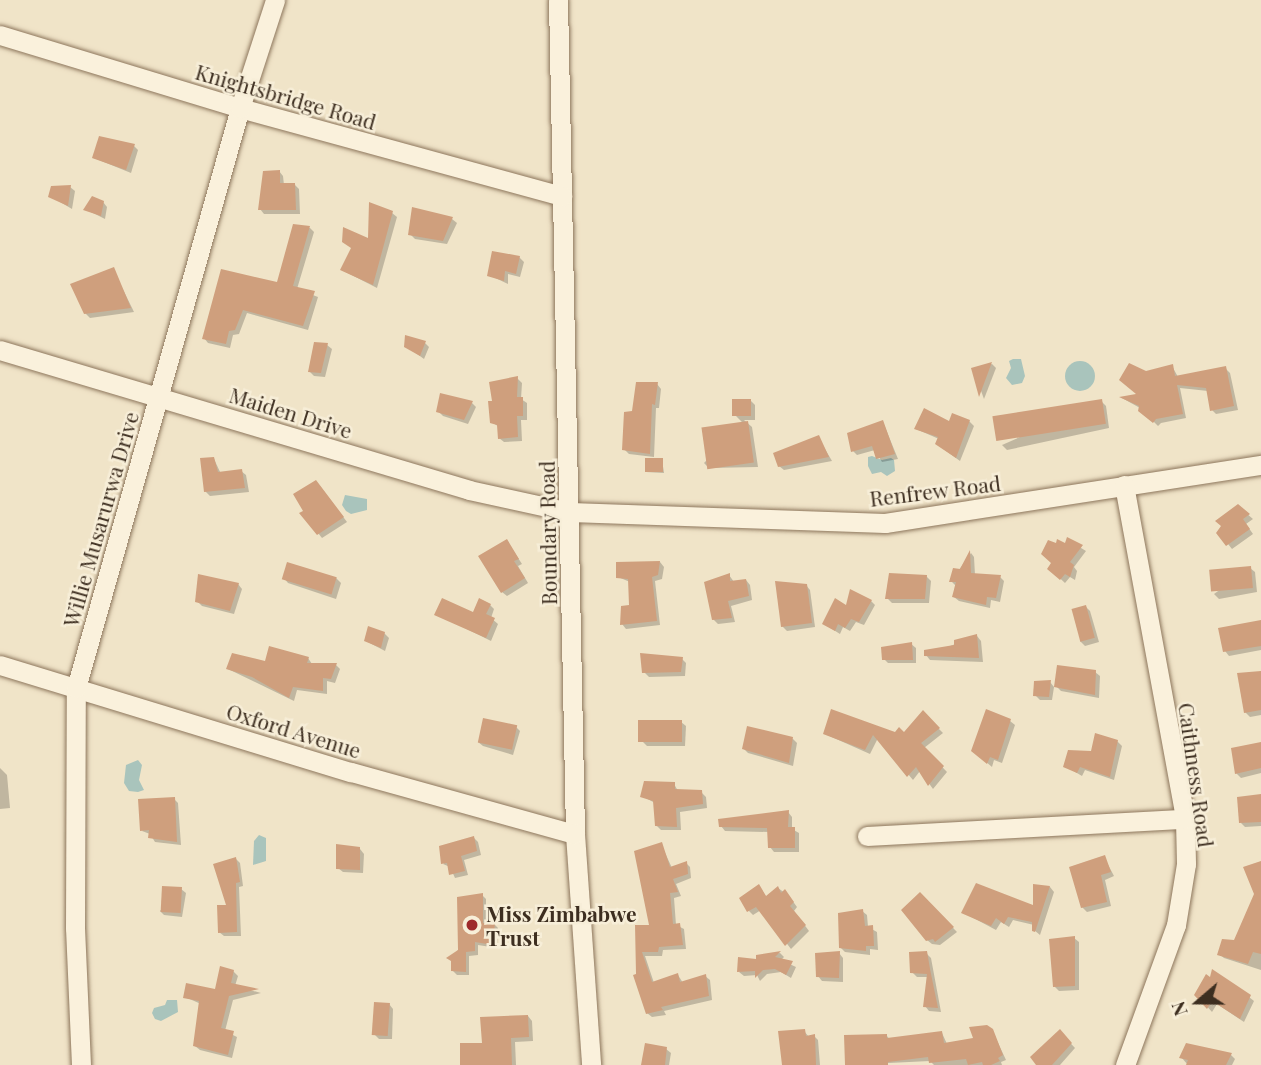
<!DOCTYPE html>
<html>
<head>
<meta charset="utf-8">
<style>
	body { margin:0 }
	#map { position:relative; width:1261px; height:1065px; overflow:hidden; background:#f0e4c8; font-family:"Playfair Display",serif }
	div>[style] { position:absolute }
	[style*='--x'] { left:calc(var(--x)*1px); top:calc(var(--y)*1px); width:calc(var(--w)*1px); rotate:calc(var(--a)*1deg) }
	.water>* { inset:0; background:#a9c4bc }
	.round { border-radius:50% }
	.shadow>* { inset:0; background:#0003 }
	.building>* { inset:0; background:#cf9f7d; transform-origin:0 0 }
	.roads { filter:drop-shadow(0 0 2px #8d765c) drop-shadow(0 0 2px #8d765c) }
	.minor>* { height:19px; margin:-9.5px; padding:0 9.5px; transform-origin:9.5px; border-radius:9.5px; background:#faf1dc }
	.dots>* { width:19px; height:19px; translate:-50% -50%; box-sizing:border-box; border:4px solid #f7eed8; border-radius:50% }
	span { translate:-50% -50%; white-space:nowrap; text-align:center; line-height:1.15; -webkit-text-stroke:5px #f7eed8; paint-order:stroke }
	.street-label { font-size:21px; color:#3d2e20 }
	.poi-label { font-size:21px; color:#3d2e20; font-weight:700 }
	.left { translate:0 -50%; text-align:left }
	.north { position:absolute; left:1163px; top:967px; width:70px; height:70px; -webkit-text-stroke:5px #f7eed8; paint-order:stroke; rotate:250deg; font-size:19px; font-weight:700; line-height:28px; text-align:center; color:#3d2e20 }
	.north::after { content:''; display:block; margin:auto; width:24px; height:32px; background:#3d2e20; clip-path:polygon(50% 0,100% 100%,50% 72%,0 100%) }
</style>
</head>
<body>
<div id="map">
	<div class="water">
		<i style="clip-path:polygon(1013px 359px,1021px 359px,1025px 376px,1022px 383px,1012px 385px,1006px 378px,1011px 368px,1009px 361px)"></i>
		<i class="round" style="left:1065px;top:361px;width:30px;height:30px"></i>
		<i style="clip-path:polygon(872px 456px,882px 460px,891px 458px,894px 460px,895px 471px,887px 476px,881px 472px,872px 474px,868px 466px,868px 457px)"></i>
		<i style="clip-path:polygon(345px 495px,367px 499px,367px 510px,351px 514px,346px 511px,342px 505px)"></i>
		<i style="clip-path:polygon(138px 760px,142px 765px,139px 780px,144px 790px,138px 792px,129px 791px,124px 783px,126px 765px)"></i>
		<i style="clip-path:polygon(259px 835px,266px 838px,266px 861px,253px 865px,254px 841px)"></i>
		<i style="clip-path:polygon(167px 1000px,177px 1000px,178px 1012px,161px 1021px,155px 1019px,152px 1013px,154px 1008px,165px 1005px)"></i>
	</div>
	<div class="shadow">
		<i style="clip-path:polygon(134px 146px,138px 150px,131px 173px,94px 158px)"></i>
		<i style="clip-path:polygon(279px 171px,283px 176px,284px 185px,294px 184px,299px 189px,300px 214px,264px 214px,260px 209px)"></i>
		<i style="clip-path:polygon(70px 187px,75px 191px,72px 209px,50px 196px)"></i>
		<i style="clip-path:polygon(103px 202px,107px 207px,105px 219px,85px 209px)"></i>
		<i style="clip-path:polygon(413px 209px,452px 219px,457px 223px,447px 244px,415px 239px,410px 234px)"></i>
		<i style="clip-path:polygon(392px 213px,397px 217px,377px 288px,342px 270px)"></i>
		<i style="clip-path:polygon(294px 226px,310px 228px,314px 232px,297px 289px,318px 297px,308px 330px,247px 313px,239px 334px,233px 335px,230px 348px,208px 343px,204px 338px,278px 284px)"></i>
		<i style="clip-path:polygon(519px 257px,524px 262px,520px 277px,508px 274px,508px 284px,489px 275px)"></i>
		<i style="clip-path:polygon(113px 269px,134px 312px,90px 318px,85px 313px)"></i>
		<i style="clip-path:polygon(425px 343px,429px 347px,424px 359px,406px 346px)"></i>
		<i style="clip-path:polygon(327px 345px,332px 349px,325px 377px,314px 376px,310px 372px)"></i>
		<i style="clip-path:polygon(992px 364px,996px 368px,984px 399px,973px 369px)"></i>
		<i style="clip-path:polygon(1172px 366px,1178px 377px,1225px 368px,1230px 373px,1238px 410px,1216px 414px,1212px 410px,1208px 391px,1180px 388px,1186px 418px,1161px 423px,1158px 426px,1140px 408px,1122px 398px,1139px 395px,1146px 373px)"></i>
		<i style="clip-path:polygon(517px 378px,522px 383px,521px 399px,527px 403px,527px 420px,521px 420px,522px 441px,504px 442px,499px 438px,499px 427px,492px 422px,495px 403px)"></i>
		<i style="clip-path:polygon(657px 384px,661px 389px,659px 408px,656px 408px,654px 457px,629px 454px,624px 449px,634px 413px)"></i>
		<i style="clip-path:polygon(751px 401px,755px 405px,755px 420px,744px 420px,752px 427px,758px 467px,709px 468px,704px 463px,743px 423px,736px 416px)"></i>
		<i style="clip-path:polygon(1101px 401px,1106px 406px,1109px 428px,1007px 450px,1002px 445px)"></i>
		<i style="clip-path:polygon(472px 403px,476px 407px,468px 424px,443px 416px,438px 411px)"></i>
		<i style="clip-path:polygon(969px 421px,974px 426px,960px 461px,942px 448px,939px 439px,916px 429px)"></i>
		<i style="clip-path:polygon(883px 422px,898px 459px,882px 462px,875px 450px,857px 455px,853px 451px)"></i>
		<i style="clip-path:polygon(818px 437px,832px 461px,784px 470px,779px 466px)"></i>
		<i style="clip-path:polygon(214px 459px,221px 474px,241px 471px,246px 475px,249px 492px,210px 496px,205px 491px)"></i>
		<i style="clip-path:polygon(662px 460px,664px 473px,646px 472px)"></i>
		<i style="clip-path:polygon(320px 486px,347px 522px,322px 538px,318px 533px)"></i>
		<i style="clip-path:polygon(1238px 506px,1253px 519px,1246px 524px,1253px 534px,1232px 549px,1228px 544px)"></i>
		<i style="clip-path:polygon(1068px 540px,1086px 551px,1074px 567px,1077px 571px,1075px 580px,1070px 577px,1065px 583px,1050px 569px)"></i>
		<i style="clip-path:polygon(507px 541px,522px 564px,518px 566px,528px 583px,507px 596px,502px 592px)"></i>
		<i style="clip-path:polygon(971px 553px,974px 557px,975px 575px,1000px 577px,1004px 581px,1000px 602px,991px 600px,990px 608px,959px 601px,954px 597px,955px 585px,951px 581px)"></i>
		<i style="clip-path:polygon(660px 562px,664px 567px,662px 579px,655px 581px,660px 625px,626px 629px,622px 624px,631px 606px,630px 582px,618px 577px)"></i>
		<i style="clip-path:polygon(1250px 568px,1255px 572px,1257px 592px,1219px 599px,1214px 594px)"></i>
		<i style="clip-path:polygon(729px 575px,734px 582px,746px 580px,750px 585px,752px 600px,731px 606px,735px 622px,718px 624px,713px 619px)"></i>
		<i style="clip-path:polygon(926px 576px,931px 581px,929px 603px,892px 603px,887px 598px)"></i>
		<i style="clip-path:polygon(284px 578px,336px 578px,341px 583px,336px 599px,288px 583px)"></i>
		<i style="clip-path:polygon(238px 584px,242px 589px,234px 614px,202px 606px,197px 601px)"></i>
		<i style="clip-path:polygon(806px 585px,810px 590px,815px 627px,787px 631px,782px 626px)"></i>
		<i style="clip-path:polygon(871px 601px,875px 605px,864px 625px,856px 622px,850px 631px,843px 627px,840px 634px,824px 624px,847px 607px)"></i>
		<i style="clip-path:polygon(490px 605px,494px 609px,491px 618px,498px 624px,491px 641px,437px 614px,474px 614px)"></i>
		<i style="clip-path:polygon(1086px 607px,1090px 611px,1099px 642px,1085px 646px,1080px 641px)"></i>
		<i style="clip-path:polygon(1261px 622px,1261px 650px,1229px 656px,1225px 651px)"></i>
		<i style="clip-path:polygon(384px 633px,389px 638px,385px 651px,366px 641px)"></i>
		<i style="clip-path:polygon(977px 636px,981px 641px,983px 662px,930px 660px,926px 655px)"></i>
		<i style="clip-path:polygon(911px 644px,916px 648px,916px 663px,888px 663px,884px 659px)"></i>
		<i style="clip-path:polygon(308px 658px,312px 664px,336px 665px,340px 669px,335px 683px,327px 681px,327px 694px,297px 690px,294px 701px,228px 669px)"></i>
		<i style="clip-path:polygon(682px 659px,686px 663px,685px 676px,649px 677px,644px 672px)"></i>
		<i style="clip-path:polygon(1095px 672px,1100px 676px,1099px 698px,1061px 691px,1056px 686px)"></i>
		<i style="clip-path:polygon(1261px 673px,1261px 715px,1250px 717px,1245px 712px)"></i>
		<i style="clip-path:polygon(1050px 682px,1054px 687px,1052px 700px,1040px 700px,1035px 695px)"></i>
		<i style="clip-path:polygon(923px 713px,943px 733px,924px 748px,947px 772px,933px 789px,920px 771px,913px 780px,878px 738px,870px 754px,825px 734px,904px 735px)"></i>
		<i style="clip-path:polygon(1010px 721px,1015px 725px,1002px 763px,994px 760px,992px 767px,978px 755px)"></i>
		<i style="clip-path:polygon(681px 722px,686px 726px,685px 746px,647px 746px,642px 741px)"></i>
		<i style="clip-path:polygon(516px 727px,520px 731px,513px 755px,483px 746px,478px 742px)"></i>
		<i style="clip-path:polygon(793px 739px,797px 743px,793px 766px,748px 753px,744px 749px)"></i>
		<i style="clip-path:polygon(1117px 741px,1122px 746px,1114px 780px,1085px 770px,1082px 776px,1065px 766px)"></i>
		<i style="clip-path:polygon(1261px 743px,1261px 773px,1241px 778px,1236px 773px)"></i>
		<i style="clip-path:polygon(0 768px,7px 775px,10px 808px,0 809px)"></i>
		<i style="clip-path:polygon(674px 784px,678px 791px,701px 792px,706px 797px,707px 808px,680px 812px,681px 830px,661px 830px,656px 825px,655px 803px,642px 796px)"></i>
		<i style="clip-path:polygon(1261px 796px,1261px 826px,1245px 827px,1241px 823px)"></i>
		<i style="clip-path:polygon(174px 799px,178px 803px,181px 845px,155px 842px,150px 834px,142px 831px)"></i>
		<i style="clip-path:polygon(788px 812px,792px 817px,792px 829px,799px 833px,799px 852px,774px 852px,770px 847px,769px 832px,725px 831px,721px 826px)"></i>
		<i style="clip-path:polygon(474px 838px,478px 842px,481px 855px,464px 860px,468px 875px,455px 878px,450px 867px,443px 864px)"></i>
		<i style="clip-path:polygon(661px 844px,672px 868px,686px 863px,690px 867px,691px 878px,676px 884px,681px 896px,674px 898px,676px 925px,684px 929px,686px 949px,663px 950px,662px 956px,645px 956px,654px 983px,678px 975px,683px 983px,705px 976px,710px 980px,712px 1000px,664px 1011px,666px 1015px,652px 1017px,647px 1013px,637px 975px,636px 927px,651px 927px)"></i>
		<i style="clip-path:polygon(360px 849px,364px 854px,363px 873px,343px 872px,338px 868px)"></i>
		<i style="clip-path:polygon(1104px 857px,1114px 876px,1105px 880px,1111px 906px,1087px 912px,1082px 907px)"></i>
		<i style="clip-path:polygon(236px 859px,240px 863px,243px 886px,239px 887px,241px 936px,224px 936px,219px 932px,228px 907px)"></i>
		<i style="clip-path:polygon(759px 886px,767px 898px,778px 888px,789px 896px,797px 907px,794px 911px,809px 931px,791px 949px,761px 910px,753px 915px,749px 911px)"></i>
		<i style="clip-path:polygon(1035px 886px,1050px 887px,1054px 892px,1040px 935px,1034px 930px,1034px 925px,1013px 920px,1009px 927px,1001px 922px,996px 930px,964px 913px,1034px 908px)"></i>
		<i style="clip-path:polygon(181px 889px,186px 893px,182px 917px,164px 915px,160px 911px)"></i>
		<i style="clip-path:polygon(920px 894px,957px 932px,940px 945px,932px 944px,927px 940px)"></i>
		<i style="clip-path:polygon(482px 895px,486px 899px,486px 925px,494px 924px,498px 928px,497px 948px,478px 945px,478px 955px,469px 956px,469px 975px,457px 975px,453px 971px,453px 961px)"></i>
		<i style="clip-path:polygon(1261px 910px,1261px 970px,1224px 958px,1219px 954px,1235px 942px)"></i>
		<i style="clip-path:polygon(862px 911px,867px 915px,868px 927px,877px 932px,878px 950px,870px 949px,870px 955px,845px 952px,840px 947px)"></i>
		<i style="clip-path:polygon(1074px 938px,1079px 942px,1079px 990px,1059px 991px,1054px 986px)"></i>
		<i style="clip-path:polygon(780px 953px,784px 957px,781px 960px,796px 967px,791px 978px,781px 972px,767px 974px,760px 981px,757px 975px,744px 976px,739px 972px,757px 961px,757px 956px)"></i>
		<i style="clip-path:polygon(839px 953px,843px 958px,843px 982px,822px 981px,818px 976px)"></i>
		<i style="clip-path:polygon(926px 953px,931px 958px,941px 1012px,929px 1011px,925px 1006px,928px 977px,917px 977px,912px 972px)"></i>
		<i style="clip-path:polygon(233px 971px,238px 976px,235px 986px,261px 993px,233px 1000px,225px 1031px,237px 1037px,232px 1058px,200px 1050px,195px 1046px,201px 1004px,185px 997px,216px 991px)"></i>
		<i style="clip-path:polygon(1196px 994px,1249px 997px,1254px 1001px,1244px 1022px,1217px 1004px,1212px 1012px)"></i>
		<i style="clip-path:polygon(389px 1004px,393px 1009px,392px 1039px,379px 1039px,375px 1035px)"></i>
		<i style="clip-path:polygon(528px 1016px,532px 1021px,533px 1041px,515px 1042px,516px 1065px,462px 1065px,484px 1044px)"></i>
		<i style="clip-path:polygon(992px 1030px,1006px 1060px,1001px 1062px,1002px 1065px,934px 1065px,930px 1061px,847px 1065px,887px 1036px,890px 1040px,942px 1033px,947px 1044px,975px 1040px)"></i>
		<i style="clip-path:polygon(804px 1031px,809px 1037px,814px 1036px,818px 1040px,820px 1065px,784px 1065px)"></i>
		<i style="clip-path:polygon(1060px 1032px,1075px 1048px,1060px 1065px,1038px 1065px)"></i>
		<i style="clip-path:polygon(666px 1049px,671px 1053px,669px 1065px,643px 1065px)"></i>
		<i style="clip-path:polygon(1231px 1055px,1235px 1059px,1232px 1065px,1188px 1065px,1181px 1057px)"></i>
	</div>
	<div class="building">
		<i style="clip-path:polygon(99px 136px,135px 144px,126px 170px,92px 158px)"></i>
		<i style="clip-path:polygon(280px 170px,280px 183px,295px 183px,296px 210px,258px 210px,263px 171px)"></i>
		<i style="clip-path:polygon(71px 185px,68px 206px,48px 197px,51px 186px)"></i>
		<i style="clip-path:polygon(92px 196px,104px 201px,101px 216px,83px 210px)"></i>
		<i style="clip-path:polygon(369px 202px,393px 211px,373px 285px,340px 270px,351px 248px,342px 242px,343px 227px,368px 238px)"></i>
		<i style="clip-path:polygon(412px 207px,453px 217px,443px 241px,408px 235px)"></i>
		<i style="clip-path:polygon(293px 224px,310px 226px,293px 286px,315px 291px,303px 326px,243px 310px,235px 330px,229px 331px,226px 344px,202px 339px,221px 269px,277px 282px)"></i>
		<i style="clip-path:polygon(492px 251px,520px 256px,516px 274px,505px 271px,504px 281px,487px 276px)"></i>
		<i style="clip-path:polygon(114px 267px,131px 308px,84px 314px,70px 284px)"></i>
		<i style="clip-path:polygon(405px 335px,426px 341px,420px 356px,404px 347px)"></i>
		<i style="clip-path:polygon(314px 342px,328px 343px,321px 373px,308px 372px)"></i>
		<i style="clip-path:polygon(992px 362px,979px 397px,971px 368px)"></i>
		<i style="clip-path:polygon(1129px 363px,1146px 371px,1173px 364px,1175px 376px,1226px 366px,1234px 406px,1210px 411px,1206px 388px,1177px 385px,1183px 414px,1156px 419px,1153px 423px,1138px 411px,1139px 406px,1119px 397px,1136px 394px,1119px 380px)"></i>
		<i style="clip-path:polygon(518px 376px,517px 397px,523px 397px,523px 416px,517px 416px,518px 437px,498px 439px,497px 425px,490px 423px,488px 401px,492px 401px,489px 382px)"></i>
		<i style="clip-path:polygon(636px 382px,658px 382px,655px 405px,652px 404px,650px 454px,622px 450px,624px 412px,632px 411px)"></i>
		<i style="clip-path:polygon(440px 393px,473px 401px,464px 420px,436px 412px)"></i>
		<i style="left:751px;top:399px;width:17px;height:19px;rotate:90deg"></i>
		<i style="left:1102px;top:399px;width:25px;height:111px;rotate:81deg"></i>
		<i style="clip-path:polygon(924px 408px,949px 421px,952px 413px,970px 420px,956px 458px,935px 444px,938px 437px,914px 429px)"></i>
		<i style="clip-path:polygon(883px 420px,895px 454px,876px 459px,872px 446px,851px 452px,847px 433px)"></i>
		<i style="left:748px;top:421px;width:42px;height:47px;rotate:82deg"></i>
		<i style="clip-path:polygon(819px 435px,829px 457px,778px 467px,773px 453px)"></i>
		<i style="clip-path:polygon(214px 457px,218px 472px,242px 469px,245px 488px,204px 492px,200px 458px)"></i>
		<i style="left:645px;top:458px;width:18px;height:14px"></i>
		<i style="clip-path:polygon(316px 480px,344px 517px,317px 535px,299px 513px,303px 511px,293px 494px)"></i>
		<i style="clip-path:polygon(1238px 504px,1250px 514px,1243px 519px,1250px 529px,1226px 546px,1216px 533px,1221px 526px,1215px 521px)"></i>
		<i style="clip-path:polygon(1067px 537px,1083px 545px,1070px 562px,1074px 565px,1070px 577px,1065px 574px,1060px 580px,1047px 569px,1051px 563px,1041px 554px,1048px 540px,1056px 543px,1057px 539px,1065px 543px)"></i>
		<i style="clip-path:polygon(507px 539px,519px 559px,514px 561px,525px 578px,501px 593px,478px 556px)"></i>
		<i style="clip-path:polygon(970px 550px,971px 573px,1001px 575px,996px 598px,987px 597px,986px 605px,952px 597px,956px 582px,949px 582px,953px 568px,960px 569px)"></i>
		<i style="clip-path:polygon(660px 561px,658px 575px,652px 577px,657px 621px,620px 625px,621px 606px,629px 605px,628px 579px,616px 578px,616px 562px)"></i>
		<i style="left:287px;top:562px;width:52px;height:18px;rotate:17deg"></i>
		<i style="left:1251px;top:566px;width:22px;height:42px;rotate:85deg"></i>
		<i style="clip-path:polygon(730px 573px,730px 581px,746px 579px,749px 596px,728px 601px,732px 618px,712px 620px,704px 582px)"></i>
		<i style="clip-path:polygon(889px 573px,927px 575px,925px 599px,885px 599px)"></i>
		<i style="clip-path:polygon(198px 574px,239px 583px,230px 611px,195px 602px)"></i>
		<i style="clip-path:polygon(775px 581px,807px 584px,812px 623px,781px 627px)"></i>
		<i style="clip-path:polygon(850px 589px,872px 600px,859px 622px,851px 619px,845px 628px,838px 624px,835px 631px,822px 624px,835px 598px,846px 605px)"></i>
		<i style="clip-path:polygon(442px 598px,473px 612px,479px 598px,491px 604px,486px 614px,495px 618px,486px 638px,434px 615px)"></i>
		<i style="left:1086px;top:605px;width:34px;height:15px;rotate:75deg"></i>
		<i style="clip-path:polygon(1261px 620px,1261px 646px,1223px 652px,1218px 628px)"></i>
		<i style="clip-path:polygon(368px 626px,385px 632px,381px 648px,364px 641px)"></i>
		<i style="clip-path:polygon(977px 634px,979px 658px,924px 656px,924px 650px,954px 645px,954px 640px)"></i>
		<i style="clip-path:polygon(912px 642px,913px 660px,882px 660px,881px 647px)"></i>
		<i style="clip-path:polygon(269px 646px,309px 657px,307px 663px,337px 663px,331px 679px,323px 678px,323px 691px,293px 687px,289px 698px,252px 677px,226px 669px,232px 653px,265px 661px)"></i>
		<i style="clip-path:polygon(640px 653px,683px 657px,681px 672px,642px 673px)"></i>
		<i style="clip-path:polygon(1057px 665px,1096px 670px,1095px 695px,1054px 687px)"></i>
		<i style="clip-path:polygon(1261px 671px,1261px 710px,1244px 713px,1237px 673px)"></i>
		<i style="clip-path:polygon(1051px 680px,1049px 697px,1033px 696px,1034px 681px)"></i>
		<i style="clip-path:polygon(831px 709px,895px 732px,899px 727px,904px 732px,923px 710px,940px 728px,921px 743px,944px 766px,928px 786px,916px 767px,907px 777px,873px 735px,865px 750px,823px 734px)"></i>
		<i style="clip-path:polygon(986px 709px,1011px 719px,998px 760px,990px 757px,987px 764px,971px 751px)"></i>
		<i style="left:483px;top:718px;width:35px;height:25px;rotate:12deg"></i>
		<i style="left:638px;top:720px;width:44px;height:22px"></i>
		<i style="clip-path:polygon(747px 726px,793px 737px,789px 763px,742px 749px)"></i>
		<i style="clip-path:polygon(1095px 733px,1118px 740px,1110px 777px,1080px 767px,1077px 773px,1063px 767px,1068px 750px,1091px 751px)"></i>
		<i style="clip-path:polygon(1261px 742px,1261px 768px,1235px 774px,1231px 748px)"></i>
		<i style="clip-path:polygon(644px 781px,675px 782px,675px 789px,702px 790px,703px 804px,676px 808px,677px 827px,655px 826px,653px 801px,640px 797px)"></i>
		<i style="clip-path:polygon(1261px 794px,1261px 822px,1239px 823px,1237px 797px)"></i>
		<i style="clip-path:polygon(175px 797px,177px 842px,148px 838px,149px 830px,140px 831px,138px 799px)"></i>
		<i style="clip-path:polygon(789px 810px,788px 827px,795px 827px,795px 848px,768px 848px,767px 828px,719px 827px,718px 819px)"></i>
		<i style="clip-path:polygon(474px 836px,477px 851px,461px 856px,465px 871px,449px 875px,447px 863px,441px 864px,439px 846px)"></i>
		<i style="clip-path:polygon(662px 842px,670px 867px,687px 861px,688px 874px,673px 879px,678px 892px,670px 893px,673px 924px,680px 923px,683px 945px,659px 947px,658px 952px,642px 952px,652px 982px,678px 973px,680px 982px,706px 974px,709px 996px,661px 1007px,663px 1010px,646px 1014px,633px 975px,636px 974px,635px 925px,649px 925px,634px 851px)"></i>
		<i style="clip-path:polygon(336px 844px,360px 847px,360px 870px,336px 869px)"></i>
		<i style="clip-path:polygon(1105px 855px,1111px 872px,1101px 875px,1107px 902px,1081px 908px,1069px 867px)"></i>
		<i style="clip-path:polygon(236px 857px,240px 882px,236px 883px,237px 932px,218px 933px,217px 905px,226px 905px,213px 864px)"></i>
		<i style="clip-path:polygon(1261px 861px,1261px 954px,1253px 952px,1248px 964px,1217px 955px,1222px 939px,1234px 940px,1254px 894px,1243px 867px)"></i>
		<i style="clip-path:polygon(976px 883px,1033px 905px,1033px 884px,1050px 886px,1035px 932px,1032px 931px,1032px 922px,1008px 917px,1004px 924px,996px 918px,991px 926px,961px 913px)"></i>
		<i style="clip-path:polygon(759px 884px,766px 896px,778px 886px,781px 893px,785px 889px,794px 902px,790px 906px,806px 925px,785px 946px,756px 907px,747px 912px,739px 898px)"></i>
		<i style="left:162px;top:886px;width:20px;height:26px;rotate:3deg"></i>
		<i style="clip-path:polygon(920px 892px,954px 927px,935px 942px,933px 939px,926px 941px,901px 910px)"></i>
		<i style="clip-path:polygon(483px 893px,483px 923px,495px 922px,493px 945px,475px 942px,475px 951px,466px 952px,466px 972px,451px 971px,451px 961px,446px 958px,458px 950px,457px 897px)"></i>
		<i style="clip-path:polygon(863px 909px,865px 926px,873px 925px,874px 946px,866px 946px,866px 951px,839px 948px,838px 913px)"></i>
		<i style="clip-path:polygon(1075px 936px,1075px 986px,1053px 987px,1049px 939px)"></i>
		<i style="clip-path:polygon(781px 951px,775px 957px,793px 961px,786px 975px,775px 969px,763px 970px,755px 978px,755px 971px,737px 972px,738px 957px,756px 959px,756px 955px)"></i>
		<i style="clip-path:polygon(840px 951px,839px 978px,816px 977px,815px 953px)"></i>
		<i style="clip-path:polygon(927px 951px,930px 969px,938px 1008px,923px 1007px,927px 974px,910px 973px,909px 952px)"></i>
		<i style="clip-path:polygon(220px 966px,234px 970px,231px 983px,259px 989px,229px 996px,221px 1028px,234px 1031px,228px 1055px,193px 1046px,199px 1001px,183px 998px,186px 983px,215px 989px)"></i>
		<i style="clip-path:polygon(1212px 969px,1251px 995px,1240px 1019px,1212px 1001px,1207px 1009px,1194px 995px,1206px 974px,1210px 977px)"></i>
		<i style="left:374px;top:1002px;width:16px;height:33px;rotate:4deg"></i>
		<i style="clip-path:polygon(528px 1015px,529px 1037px,511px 1038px,512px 1065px,460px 1065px,460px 1043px,482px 1043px,480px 1017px)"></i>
		<i style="clip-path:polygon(987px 1025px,993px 1029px,1003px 1055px,998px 1058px,1000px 1061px,991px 1065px,983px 1065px,982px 1062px,968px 1065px,966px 1059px,929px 1063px,928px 1057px,888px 1062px,888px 1065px,845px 1065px,844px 1035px,887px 1034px,887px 1038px,942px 1031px,944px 1043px,973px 1038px,969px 1027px)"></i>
		<i style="clip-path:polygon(805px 1029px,806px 1036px,815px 1034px,816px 1065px,782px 1065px,778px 1031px)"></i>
		<i style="clip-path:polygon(1060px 1029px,1072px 1043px,1052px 1065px,1036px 1065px,1030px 1057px)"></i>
		<i style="clip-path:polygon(645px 1043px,667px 1047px,665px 1065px,641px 1065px)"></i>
		<i style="clip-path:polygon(1186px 1043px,1232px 1053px,1226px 1065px,1186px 1065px,1188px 1060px,1179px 1058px)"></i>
	</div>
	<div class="roads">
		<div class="minor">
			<i style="--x:558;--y:0;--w:834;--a:88.83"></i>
			<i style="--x:575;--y:834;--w:232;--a:86"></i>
			<i style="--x:0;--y:35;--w:251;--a:16.9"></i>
			<i style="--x:240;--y:108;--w:334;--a:15.3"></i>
			<i style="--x:0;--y:350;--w:489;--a:16.6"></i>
			<i style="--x:469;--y:490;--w:103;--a:12.3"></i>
			<i style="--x:570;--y:512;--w:315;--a:2"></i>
			<i style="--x:885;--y:523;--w:380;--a:-8.8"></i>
			<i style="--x:1124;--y:485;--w:340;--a:79.6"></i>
			<i style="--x:1185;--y:819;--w:45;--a:88.7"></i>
			<i style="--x:1186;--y:864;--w:62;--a:99.3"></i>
			<i style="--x:1176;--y:925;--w:149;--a:110"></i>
			<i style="--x:0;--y:665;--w:367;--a:17"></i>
			<i style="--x:351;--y:772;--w:232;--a:15.5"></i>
			<i style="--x:867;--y:836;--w:318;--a:-3.1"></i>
			<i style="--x:81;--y:1065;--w:137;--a:-92.5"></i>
			<i style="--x:75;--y:928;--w:240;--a:-89.8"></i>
			<i style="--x:76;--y:688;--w:603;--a:-74.21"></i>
			<i style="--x:240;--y:108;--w:114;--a:-72"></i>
		</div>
	</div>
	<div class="dots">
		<i style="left:472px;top:925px;background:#9e2a2b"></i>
	</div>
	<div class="street-label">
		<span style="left:286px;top:96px;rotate:16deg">Knightsbridge Road</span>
		<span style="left:291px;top:412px;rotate:17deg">Maiden Drive</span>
		<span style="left:935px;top:490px;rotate:-7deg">Renfrew Road</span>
		<span style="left:100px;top:519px;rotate:-74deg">Willie Musarurwa Drive</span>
		<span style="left:547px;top:533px;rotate:-91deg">Boundary Road</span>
		<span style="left:294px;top:730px;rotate:17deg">Oxford Avenue</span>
		<span style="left:1197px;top:775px;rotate:82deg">Caithness Road</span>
	</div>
	<div class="poi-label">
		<span class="left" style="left:486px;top:925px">Miss Zimbabwe<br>Trust</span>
	</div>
	<div class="north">N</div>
</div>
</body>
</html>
